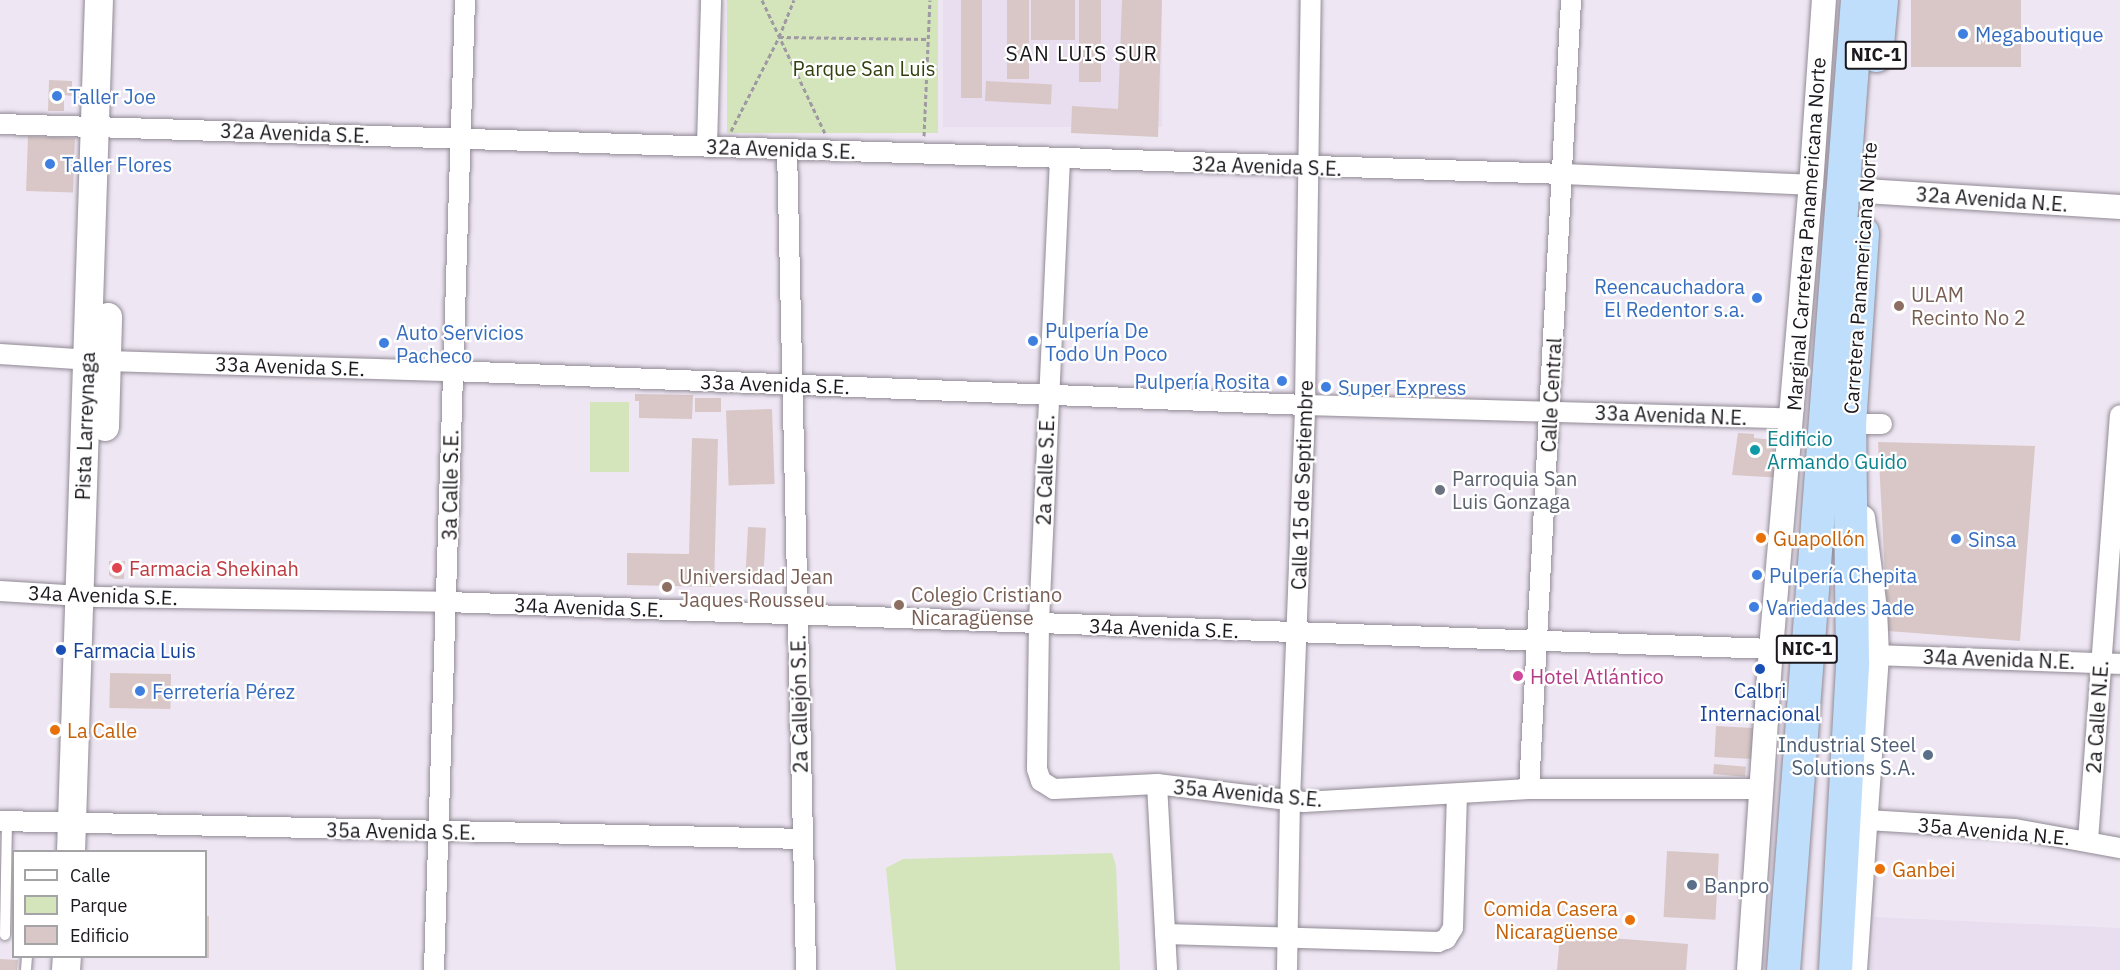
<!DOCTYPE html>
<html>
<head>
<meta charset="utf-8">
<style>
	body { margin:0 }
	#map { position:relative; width:2120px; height:970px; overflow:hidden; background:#eee7f3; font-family:"IBM Plex Sans",sans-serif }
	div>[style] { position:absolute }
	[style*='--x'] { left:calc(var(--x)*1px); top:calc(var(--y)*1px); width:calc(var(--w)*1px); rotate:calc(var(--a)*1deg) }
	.built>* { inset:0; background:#e9ddf0; transform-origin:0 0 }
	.green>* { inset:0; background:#d4e4bb; transform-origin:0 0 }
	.building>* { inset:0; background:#d8c7c6; transform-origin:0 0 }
	.path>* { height:3px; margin-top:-1.5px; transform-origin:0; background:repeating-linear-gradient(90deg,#9e99a2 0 4.5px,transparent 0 7.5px) }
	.roads { filter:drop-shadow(0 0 2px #918a95) drop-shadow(0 0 2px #918a95) }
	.service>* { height:10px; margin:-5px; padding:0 5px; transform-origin:5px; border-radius:5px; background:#fff }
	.minor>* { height:20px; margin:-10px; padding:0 10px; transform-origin:10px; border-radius:10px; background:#fff }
	.tertiary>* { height:24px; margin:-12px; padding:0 12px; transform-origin:12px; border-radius:12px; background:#fff }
	.secondary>* { height:28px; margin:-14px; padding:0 14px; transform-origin:14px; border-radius:14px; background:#fff }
	.trunk>* { height:33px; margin:-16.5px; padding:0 16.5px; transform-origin:16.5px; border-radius:16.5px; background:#bedefb }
	.dots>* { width:16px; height:16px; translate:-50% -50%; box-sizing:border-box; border:3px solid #fff; border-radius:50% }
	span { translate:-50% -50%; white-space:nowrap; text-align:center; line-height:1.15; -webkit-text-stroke:4.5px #fff; paint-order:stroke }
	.shield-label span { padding:2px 4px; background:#fff; border:2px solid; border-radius:4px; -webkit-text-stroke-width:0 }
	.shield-label { font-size:18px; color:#1b181d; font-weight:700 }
	.shop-label { font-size:20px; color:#366cbe }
	.left { translate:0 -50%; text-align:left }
	.right { translate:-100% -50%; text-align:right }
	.park-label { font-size:20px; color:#32400f }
	.street-label { font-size:20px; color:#1b181d }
	.education-label { font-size:20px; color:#785e54 }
	.culture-label { font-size:20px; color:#0d838f }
	.worship-label { font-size:20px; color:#5b616d }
	.food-label { font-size:20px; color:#c56008 }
	.health-label { font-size:20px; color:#be3a42 }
	.transit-label { font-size:20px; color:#164399 }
	.hotel-label { font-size:20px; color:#b23c85 }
	.service-label { font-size:20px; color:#4e5e75 }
	.neighbourhood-label { font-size:21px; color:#1b181d; letter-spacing:1.5px }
	.legend { position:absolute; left:12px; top:850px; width:195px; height:108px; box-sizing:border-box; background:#fff; border:2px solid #a4a3a5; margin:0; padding:8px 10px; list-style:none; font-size:18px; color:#1b181d }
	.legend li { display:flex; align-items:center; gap:12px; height:30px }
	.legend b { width:30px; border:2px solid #a4a3a5 }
</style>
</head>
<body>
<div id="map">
	<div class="built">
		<i style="left:943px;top:0;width:219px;height:127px"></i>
		<i style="clip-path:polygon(1875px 917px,2120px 928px,2120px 970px,1871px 970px)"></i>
	</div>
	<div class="green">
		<i style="left:727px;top:0;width:211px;height:133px"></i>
		<i style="left:590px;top:402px;width:39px;height:70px"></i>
		<i style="clip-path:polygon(1112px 853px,1116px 866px,1120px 970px,896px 970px,886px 868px,903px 859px)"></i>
	</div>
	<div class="building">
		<i style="left:961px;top:0;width:21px;height:98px"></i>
		<i style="left:1007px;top:0;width:22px;height:79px"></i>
		<i style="left:1031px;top:0;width:44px;height:40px"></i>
		<i style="left:1079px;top:0;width:22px;height:82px"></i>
		<i style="clip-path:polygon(1122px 0,1162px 0,1158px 137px,1071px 133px,1072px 106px,1118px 109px)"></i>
		<i style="left:1911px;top:0;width:110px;height:67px"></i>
		<i style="clip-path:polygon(49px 80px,72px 81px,72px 96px,64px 95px,64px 111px,48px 111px)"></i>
		<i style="left:986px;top:81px;width:66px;height:20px;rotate:3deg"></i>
		<i style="left:28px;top:136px;width:47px;height:55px;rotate:2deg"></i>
		<i style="clip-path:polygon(635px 394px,693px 395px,692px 419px,639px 418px,639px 401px,635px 401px)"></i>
		<i style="left:695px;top:398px;width:26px;height:14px"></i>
		<i style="left:772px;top:409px;width:75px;height:46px;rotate:88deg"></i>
		<i style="clip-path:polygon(1738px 433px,1754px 434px,1754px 438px,1775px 440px,1773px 460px,1777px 460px,1778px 437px,1773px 436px,1773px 433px,1778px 434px,1783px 478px,1732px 475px)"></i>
		<i style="clip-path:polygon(692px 438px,718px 439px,714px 587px,627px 585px,627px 553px,689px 554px)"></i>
		<i style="clip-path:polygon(1878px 442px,2035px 446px,2020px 641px,1888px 631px)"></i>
		<i style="left:748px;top:527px;width:18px;height:53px;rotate:3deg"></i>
		<i style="clip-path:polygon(109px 561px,125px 561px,124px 579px,115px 579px,109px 575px)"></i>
		<i style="left:110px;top:673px;width:61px;height:35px;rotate:1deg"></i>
		<i style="left:1716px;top:726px;width:37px;height:31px;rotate:3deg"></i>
		<i style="left:1714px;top:764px;width:32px;height:10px;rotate:5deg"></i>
		<i style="left:1667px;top:851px;width:52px;height:66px;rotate:3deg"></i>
		<i style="left:206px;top:916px;width:3px;height:42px"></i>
		<i style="clip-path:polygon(1560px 934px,1688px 944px,1686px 970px,1557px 970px)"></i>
		<i style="clip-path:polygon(0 959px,18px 960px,17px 970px,0 970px)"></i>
	</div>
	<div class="path">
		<i style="--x:762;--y:0;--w:147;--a:64.7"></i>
		<i style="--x:779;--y:37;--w:149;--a:0.8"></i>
		<i style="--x:731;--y:131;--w:106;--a:-62.9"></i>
		<i style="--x:779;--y:37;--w:40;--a:-68"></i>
		<i style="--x:924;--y:136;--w:136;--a:-87.5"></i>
	</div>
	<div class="roads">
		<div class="service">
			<i style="--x:5;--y:935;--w:114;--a:-89"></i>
			<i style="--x:26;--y:970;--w:14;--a:-86"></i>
		</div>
		<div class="minor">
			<i style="--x:0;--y:124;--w:1563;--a:1.83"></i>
			<i style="--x:1562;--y:174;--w:249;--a:2.5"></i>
			<i style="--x:707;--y:146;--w:146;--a:-88.4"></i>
			<i style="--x:787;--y:149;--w:821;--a:88.67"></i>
			<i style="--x:1060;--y:159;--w:465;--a:92.6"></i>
			<i style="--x:1039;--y:624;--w:145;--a:90.8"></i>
			<i style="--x:1037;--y:769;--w:13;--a:72"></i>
			<i style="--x:1041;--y:781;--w:15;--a:32"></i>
			<i style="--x:1054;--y:789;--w:103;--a:-2.8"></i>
			<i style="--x:1157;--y:784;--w:148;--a:7"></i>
			<i style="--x:1304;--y:802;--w:225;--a:-3.3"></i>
			<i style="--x:1529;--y:789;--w:233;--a:0"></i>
			<i style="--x:0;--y:354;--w:107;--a:3.7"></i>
			<i style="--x:107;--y:361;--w:345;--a:1.7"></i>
			<i style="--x:452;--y:371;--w:854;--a:2.28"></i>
			<i style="--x:1305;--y:405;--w:487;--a:1.6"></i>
			<i style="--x:1849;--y:424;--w:33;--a:0"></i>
			<i style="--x:0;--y:591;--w:98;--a:3.5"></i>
			<i style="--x:98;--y:597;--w:349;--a:0.8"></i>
			<i style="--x:447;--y:602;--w:1325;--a:2.03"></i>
			<i style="--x:1877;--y:655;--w:243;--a:2.1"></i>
			<i style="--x:1157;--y:784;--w:186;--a:86.9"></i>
			<i style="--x:1529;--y:789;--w:790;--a:-86.95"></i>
			<i style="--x:1867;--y:820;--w:148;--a:3.5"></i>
			<i style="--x:2015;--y:829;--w:107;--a:10.3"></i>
			<i style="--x:0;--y:821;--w:803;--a:1.28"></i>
			<i style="--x:2088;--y:840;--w:426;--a:-85.7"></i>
			<i style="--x:1165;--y:934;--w:273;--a:1.7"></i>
			<i style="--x:1438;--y:942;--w:9;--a:-21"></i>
			<i style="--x:1446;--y:939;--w:13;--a:-58"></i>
			<i style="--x:1453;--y:928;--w:134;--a:-88.3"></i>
			<i style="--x:434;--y:970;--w:970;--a:-88.17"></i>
			<i style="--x:1287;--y:970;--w:170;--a:-89"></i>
			<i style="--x:1290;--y:800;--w:395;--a:-87.8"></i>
			<i style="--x:1305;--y:405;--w:405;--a:-89.2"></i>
		</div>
		<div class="tertiary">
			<i style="--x:1865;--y:191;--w:256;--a:3.6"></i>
			<i style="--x:1749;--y:970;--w:322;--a:-86.1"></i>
			<i style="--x:1771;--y:649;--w:466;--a:-85.1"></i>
			<i style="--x:1811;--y:185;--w:185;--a:-86"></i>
			<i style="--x:1855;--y:970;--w:316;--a:-86"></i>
			<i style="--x:1877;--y:655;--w:46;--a:-92.5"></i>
			<i style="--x:1875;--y:609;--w:92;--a:-97.5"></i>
		</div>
		<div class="secondary">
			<i style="--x:105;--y:427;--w:110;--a:-88.4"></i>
			<i style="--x:71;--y:852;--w:852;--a:-88.12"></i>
			<i style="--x:66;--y:970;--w:14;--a:-86"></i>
		</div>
		<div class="trunk">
			<i style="--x:1876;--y:55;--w:55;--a:-84.8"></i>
			<i style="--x:1783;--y:970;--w:973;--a:-85.64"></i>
			<i style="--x:1835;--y:970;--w:308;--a:-86.8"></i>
			<i style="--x:1852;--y:662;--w:238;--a:-90.7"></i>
			<i style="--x:1849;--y:424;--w:192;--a:-86.1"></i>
		</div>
	</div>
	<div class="dots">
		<i style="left:1963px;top:34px;background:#3f7fe0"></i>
		<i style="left:57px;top:96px;background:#3f7fe0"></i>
		<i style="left:50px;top:164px;background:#3f7fe0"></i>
		<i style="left:1757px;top:298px;background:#3f7fe0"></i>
		<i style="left:1899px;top:306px;background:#8d6e63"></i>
		<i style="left:1033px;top:341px;background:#3f7fe0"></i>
		<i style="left:384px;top:343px;background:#3f7fe0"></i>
		<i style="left:1282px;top:381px;background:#3f7fe0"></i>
		<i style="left:1326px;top:387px;background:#3f7fe0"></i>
		<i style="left:1755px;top:450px;background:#0f9aa8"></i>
		<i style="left:1440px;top:490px;background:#6b7280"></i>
		<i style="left:1761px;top:538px;background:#e8710a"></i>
		<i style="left:1956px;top:539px;background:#3f7fe0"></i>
		<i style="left:117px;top:568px;background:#e0444e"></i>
		<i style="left:1757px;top:575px;background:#3f7fe0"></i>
		<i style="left:667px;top:587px;background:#8d6e63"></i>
		<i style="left:899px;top:605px;background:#8d6e63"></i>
		<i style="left:1754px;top:607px;background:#3f7fe0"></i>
		<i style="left:61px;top:650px;background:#1a4fb4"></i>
		<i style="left:1760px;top:669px;background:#1a4fb4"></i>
		<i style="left:1518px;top:676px;background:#d1479c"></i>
		<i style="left:140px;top:691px;background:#3f7fe0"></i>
		<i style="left:55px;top:730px;background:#e8710a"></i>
		<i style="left:1928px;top:755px;background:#5c6f8a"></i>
		<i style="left:1880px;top:869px;background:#e8710a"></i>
		<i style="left:1692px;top:885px;background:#5c6f8a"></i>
		<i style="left:1630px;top:920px;background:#e8710a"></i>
	</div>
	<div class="shield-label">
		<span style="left:1876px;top:55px">NIC-1</span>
		<span style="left:1807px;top:649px">NIC-1</span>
	</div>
	<div class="shop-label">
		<span class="left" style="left:1975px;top:34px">Megaboutique</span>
		<span class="left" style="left:69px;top:96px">Taller Joe</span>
		<span class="left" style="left:62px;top:164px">Taller Flores</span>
		<span class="right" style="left:1745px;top:298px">Reencauchadora<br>El Redentor s.a.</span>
		<span class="left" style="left:1045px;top:342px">Pulpería De<br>Todo Un Poco</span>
		<span class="left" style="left:396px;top:344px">Auto Servicios<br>Pacheco</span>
		<span class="right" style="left:1270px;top:381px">Pulpería Rosita</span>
		<span class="left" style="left:1338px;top:387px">Super Express</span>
		<span class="left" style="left:1968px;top:539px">Sinsa</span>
		<span class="left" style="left:1769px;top:575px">Pulpería Chepita</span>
		<span class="left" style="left:1766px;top:607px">Variedades Jade</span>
		<span class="left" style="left:152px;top:691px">Ferretería Pérez</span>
	</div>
	<div class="park-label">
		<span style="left:864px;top:68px">Parque San Luis</span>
	</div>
	<div class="street-label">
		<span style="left:295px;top:133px;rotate:2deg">32a Avenida S.E.</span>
		<span style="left:781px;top:149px;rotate:2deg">32a Avenida S.E.</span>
		<span style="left:1267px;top:166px;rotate:2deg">32a Avenida S.E.</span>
		<span style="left:1992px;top:199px;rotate:4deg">32a Avenida N.E.</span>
		<span style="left:1806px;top:234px;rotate:-86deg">Marginal Carretera Panamericana Norte</span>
		<span style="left:1860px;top:278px;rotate:-86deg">Carretera Panamericana Norte</span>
		<span style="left:290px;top:366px;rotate:2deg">33a Avenida S.E.</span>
		<span style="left:775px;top:384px;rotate:2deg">33a Avenida S.E.</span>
		<span style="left:1551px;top:395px;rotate:-87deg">Calle Central</span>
		<span style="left:1671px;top:415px;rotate:2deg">33a Avenida N.E.</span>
		<span style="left:85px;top:426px;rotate:-88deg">Pista Larreynaga</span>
		<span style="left:1045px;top:470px;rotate:-88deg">2a Calle S.E.</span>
		<span style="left:450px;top:485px;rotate:-89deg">3a Calle S.E.</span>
		<span style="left:1302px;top:485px;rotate:-88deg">Calle 15 de Septiembre</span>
		<span style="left:103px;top:595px;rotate:2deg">34a Avenida S.E.</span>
		<span style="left:589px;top:607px;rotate:2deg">34a Avenida S.E.</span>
		<span style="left:1164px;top:628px;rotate:2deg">34a Avenida S.E.</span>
		<span style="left:1999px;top:659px;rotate:2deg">34a Avenida N.E.</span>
		<span style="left:799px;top:704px;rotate:-91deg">2a Callejón S.E.</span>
		<span style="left:2097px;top:717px;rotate:-86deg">2a Calle N.E.</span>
		<span style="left:1248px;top:793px;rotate:5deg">35a Avenida S.E.</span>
		<span style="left:401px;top:831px;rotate:1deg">35a Avenida S.E.</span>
		<span style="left:1994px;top:831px;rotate:5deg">35a Avenida N.E.</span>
	</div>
	<div class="education-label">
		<span class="left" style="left:1911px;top:306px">ULAM<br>Recinto No 2</span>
		<span class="left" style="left:679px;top:588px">Universidad Jean<br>Jaques Rousseu</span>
		<span class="left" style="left:911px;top:606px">Colegio Cristiano<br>Nicaragüense</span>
	</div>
	<div class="culture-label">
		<span class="left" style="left:1767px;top:450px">Edificio<br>Armando Guido</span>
	</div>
	<div class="worship-label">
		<span class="left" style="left:1452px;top:490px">Parroquia San<br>Luis Gonzaga</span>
	</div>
	<div class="food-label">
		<span class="left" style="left:1773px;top:538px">Guapollón</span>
		<span class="left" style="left:67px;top:730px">La Calle</span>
		<span class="left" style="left:1892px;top:869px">Ganbei</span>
		<span class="right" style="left:1618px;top:920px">Comida Casera<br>Nicaragüense</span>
	</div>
	<div class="health-label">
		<span class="left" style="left:129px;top:568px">Farmacia Shekinah</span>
	</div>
	<div class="transit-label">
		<span class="left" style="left:73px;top:650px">Farmacia Luis</span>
		<span style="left:1760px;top:702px">Calbri<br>Internacional</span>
	</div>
	<div class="hotel-label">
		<span class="left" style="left:1530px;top:676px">Hotel Atlántico</span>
	</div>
	<div class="service-label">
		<span class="right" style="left:1916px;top:756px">Industrial Steel<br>Solutions S.A.</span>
		<span class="left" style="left:1704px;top:885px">Banpro</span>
	</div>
	<div class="neighbourhood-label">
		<span style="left:1082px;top:53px">SAN LUIS SUR</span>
	</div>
	<ul class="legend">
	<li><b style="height:8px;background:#fff"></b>Calle</li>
	<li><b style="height:16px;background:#d4e4bb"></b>Parque</li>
	<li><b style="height:16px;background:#d8c7c6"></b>Edificio</li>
	</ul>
</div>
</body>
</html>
